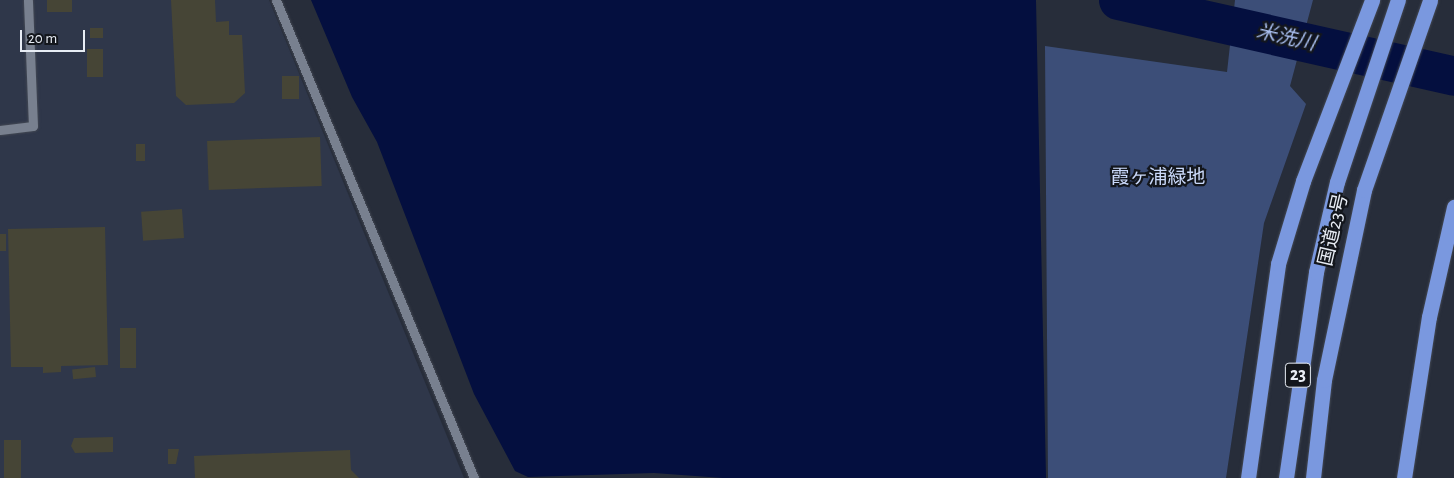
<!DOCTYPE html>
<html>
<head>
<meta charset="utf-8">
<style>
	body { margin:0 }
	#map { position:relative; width:1454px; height:478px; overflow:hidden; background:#272d3a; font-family:"Alegreya Sans","Noto Sans JP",sans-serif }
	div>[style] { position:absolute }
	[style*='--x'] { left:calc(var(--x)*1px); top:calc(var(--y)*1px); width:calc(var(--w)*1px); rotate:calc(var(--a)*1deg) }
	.built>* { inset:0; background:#2f374a }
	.green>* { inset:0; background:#3c4e78 }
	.water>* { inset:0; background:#040f3f }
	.river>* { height:39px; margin:-19.5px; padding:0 19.5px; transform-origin:19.5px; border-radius:19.5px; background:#040f3f }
	.building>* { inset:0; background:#464536; transform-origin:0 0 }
	.roads { filter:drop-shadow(0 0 1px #444954) drop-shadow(0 0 1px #444954) }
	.lane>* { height:9px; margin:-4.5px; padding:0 4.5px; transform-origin:4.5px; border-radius:4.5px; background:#78808f }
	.highway>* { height:15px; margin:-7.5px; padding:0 7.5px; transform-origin:7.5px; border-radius:7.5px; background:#7a98df }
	span { translate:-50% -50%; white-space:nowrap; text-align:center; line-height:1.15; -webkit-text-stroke:4.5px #13161c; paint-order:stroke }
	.shield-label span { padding:1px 4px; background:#13161c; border:1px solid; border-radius:4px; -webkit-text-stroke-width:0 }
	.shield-label { font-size:18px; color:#e8edf5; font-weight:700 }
	.park-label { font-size:19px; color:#cbdafb }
	.street-label { font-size:19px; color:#e8edf5 }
	.water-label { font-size:20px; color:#a9bff0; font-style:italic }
	.scale { position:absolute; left:20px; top:30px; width:65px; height:22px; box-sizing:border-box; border:2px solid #e8edf5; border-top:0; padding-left:6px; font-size:15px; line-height:18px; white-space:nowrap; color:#e8edf5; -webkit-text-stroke:4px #13161c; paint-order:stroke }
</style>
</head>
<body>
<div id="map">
	<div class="built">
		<i style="clip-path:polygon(0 0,269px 0,464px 478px,0 478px)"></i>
	</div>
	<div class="green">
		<i style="clip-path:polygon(1235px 0,1313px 0,1290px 86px,1306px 104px,1264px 223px,1226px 478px,1048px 478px,1045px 46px,1227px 72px)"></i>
	</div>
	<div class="water">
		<i style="clip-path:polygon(311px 0,1036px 0,1046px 478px,723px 478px,654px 473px,528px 477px,515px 471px,474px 394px,377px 142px,352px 97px)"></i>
	</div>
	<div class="river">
		<i style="--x:1118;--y:0;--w:344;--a:12.7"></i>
	</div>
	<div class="building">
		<i style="left:47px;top:0;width:25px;height:12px"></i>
		<i style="clip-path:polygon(171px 0,215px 0,216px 22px,229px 21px,229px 35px,242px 35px,245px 93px,234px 103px,186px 105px,176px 96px)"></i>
		<i style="left:103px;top:28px;width:10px;height:13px;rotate:90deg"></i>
		<i style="left:87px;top:49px;width:16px;height:28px"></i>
		<i style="left:299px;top:76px;width:23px;height:17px;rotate:90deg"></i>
		<i style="left:320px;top:137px;width:49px;height:113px;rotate:88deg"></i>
		<i style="left:136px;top:144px;width:9px;height:17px"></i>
		<i style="left:182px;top:209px;width:29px;height:41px;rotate:86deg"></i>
		<i style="clip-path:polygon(105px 227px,108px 365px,61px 366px,61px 372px,43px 373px,43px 367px,11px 367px,8px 229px)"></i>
		<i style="left:0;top:234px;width:6px;height:17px"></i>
		<i style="left:120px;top:328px;width:16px;height:40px"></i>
		<i style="left:95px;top:367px;width:10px;height:23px;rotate:84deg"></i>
		<i style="clip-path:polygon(113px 437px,113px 452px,75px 453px,71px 446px,74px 438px)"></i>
		<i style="left:4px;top:440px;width:17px;height:38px"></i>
		<i style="clip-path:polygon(168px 449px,179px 449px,176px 464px,168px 464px)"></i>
		<i style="clip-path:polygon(350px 450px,351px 470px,359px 478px,195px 478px,194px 456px)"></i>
	</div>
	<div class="roads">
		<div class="lane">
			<i style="--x:276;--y:0;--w:517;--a:67.5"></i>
			<i style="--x:0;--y:130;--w:33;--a:-7"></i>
			<i style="--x:33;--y:126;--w:126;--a:-92.3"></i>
		</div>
		<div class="highway">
			<i style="--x:1248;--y:478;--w:216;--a:-82"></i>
			<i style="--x:1278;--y:264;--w:87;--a:-73.2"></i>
			<i style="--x:1303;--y:181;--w:194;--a:-69.1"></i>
			<i style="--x:1286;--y:478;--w:208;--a:-81.7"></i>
			<i style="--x:1316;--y:272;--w:92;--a:-76.9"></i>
			<i style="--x:1337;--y:182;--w:192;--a:-71.5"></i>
			<i style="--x:1313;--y:478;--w:99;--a:-83.6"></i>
			<i style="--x:1324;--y:380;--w:194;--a:-78.1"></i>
			<i style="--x:1364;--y:190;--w:201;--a:-70.8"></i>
			<i style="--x:1404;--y:478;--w:163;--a:-81.2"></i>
			<i style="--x:1429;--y:317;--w:113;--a:-77.2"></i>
		</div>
	</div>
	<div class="shield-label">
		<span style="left:1298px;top:375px">23</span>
	</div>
	<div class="park-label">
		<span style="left:1158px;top:178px">霞ヶ浦緑地</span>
	</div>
	<div class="street-label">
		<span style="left:1334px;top:230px;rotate:-77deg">国道23号</span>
	</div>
	<div class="water-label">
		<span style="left:1286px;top:38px;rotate:13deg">米洗川</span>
	</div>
	<div class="scale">20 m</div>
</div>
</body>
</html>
